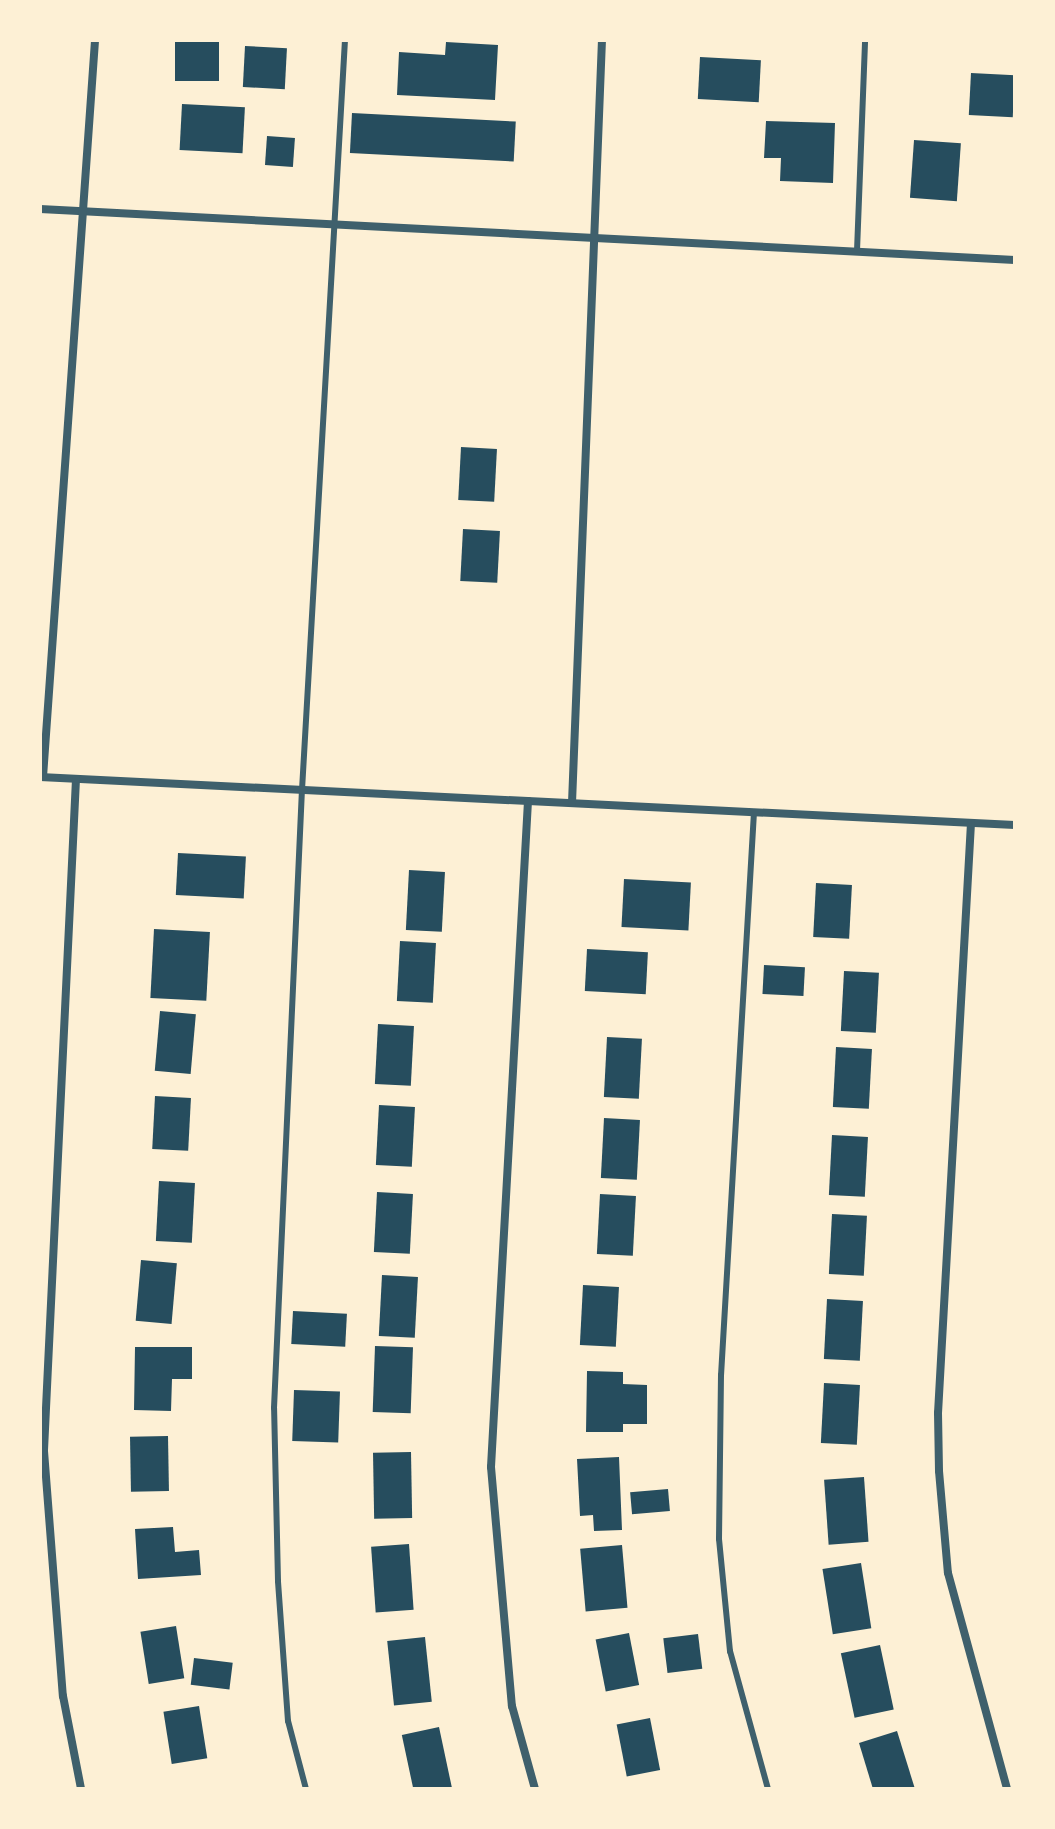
<!DOCTYPE html>
<html>
<head>
<meta charset="utf-8">
<style>
	body { margin:0 }
	#map { position:relative; width:1055px; height:1829px; overflow:hidden; background:#fdf0d5; font-family:Montserrat,sans-serif }
	div>[style] { position:absolute }
	[style*='--x'] { left:calc(var(--x)*1px); top:calc(var(--y)*1px); width:calc(var(--w)*1px); rotate:calc(var(--a)*1deg) }
	.building>* { inset:0; background:#264d5e; transform-origin:0 0 }
	.service>* { height:6px; margin:-3px; padding:0 3px; transform-origin:3px; border-radius:3px; background:#3f606c }
	.minor>* { height:8px; margin:-4px; padding:0 4px; transform-origin:4px; border-radius:4px; background:#3f606c }
	span { translate:-50% -50%; white-space:nowrap; text-align:center; line-height:1.15; -webkit-text-stroke:6px #fdf0d5; paint-order:stroke }
	.frame { position:absolute; inset:0; border:42px solid #fdf0d5; pointer-events:none }
</style>
</head>
<body>
<div id="map">
	<div class="building">
		<i style="left:175px;top:40px;width:44px;height:41px"></i>
		<i style="clip-path:polygon(446px 42px,498px 45px,495px 100px,397px 95px,399px 52px,445px 55px)"></i>
		<i style="left:245px;top:46px;width:42px;height:41px;rotate:3deg"></i>
		<i style="left:700px;top:57px;width:61px;height:42px;rotate:3deg"></i>
		<i style="left:971px;top:73px;width:44px;height:42px;rotate:3deg"></i>
		<i style="left:182px;top:104px;width:63px;height:46px;rotate:3deg"></i>
		<i style="left:352px;top:113px;width:164px;height:40px;rotate:3deg"></i>
		<i style="clip-path:polygon(766px 121px,835px 123px,833px 183px,780px 181px,781px 158px,764px 158px)"></i>
		<i style="left:267px;top:136px;width:28px;height:29px;rotate:4deg"></i>
		<i style="left:914px;top:140px;width:47px;height:58px;rotate:4deg"></i>
		<i style="left:461px;top:447px;width:36px;height:53px;rotate:3deg"></i>
		<i style="left:463px;top:529px;width:37px;height:52px;rotate:3deg"></i>
		<i style="left:178px;top:853px;width:68px;height:42px;rotate:3deg"></i>
		<i style="left:409px;top:870px;width:36px;height:60px;rotate:3deg"></i>
		<i style="left:624px;top:879px;width:67px;height:48px;rotate:3deg"></i>
		<i style="left:816px;top:883px;width:36px;height:54px;rotate:3deg"></i>
		<i style="left:154px;top:929px;width:56px;height:69px;rotate:3deg"></i>
		<i style="left:400px;top:941px;width:36px;height:60px;rotate:3deg"></i>
		<i style="left:587px;top:949px;width:61px;height:42px;rotate:3deg"></i>
		<i style="left:764px;top:965px;width:41px;height:29px;rotate:3deg"></i>
		<i style="left:844px;top:971px;width:35px;height:60px;rotate:3deg"></i>
		<i style="left:160px;top:1011px;width:36px;height:60px;rotate:5deg"></i>
		<i style="left:378px;top:1024px;width:36px;height:60px;rotate:3deg"></i>
		<i style="left:607px;top:1037px;width:35px;height:60px;rotate:3deg"></i>
		<i style="left:836px;top:1047px;width:36px;height:60px;rotate:3deg"></i>
		<i style="left:155px;top:1096px;width:36px;height:53px;rotate:3deg"></i>
		<i style="left:379px;top:1105px;width:36px;height:60px;rotate:3deg"></i>
		<i style="left:604px;top:1118px;width:36px;height:60px;rotate:3deg"></i>
		<i style="left:832px;top:1135px;width:36px;height:60px;rotate:3deg"></i>
		<i style="left:159px;top:1181px;width:36px;height:60px;rotate:3deg"></i>
		<i style="left:377px;top:1192px;width:36px;height:60px;rotate:3deg"></i>
		<i style="left:600px;top:1194px;width:36px;height:60px;rotate:3deg"></i>
		<i style="left:832px;top:1214px;width:35px;height:60px;rotate:3deg"></i>
		<i style="left:141px;top:1260px;width:36px;height:61px;rotate:5deg"></i>
		<i style="left:382px;top:1275px;width:36px;height:61px;rotate:3deg"></i>
		<i style="left:583px;top:1285px;width:36px;height:60px;rotate:3deg"></i>
		<i style="left:827px;top:1299px;width:36px;height:60px;rotate:3deg"></i>
		<i style="left:293px;top:1311px;width:54px;height:33px;rotate:3deg"></i>
		<i style="left:375px;top:1346px;width:38px;height:66px;rotate:2deg"></i>
		<i style="clip-path:polygon(135px 1347px,192px 1347px,192px 1379px,172px 1379px,171px 1411px,134px 1410px)"></i>
		<i style="clip-path:polygon(587px 1371px,623px 1372px,623px 1384px,647px 1385px,647px 1424px,623px 1424px,623px 1432px,586px 1432px)"></i>
		<i style="left:824px;top:1383px;width:36px;height:60px;rotate:3deg"></i>
		<i style="left:294px;top:1390px;width:46px;height:51px;rotate:2deg"></i>
		<i style="left:168px;top:1436px;width:55px;height:38px;rotate:89deg"></i>
		<i style="left:411px;top:1452px;width:66px;height:38px;rotate:89deg"></i>
		<i style="clip-path:polygon(619px 1457px,622px 1530px,594px 1531px,593px 1515px,580px 1516px,577px 1459px)"></i>
		<i style="left:864px;top:1477px;width:65px;height:40px;rotate:86deg"></i>
		<i style="left:668px;top:1489px;width:22px;height:38px;rotate:85deg"></i>
		<i style="clip-path:polygon(173px 1527px,175px 1552px,199px 1550px,201px 1575px,138px 1579px,135px 1529px)"></i>
		<i style="left:409px;top:1544px;width:66px;height:38px;rotate:86deg"></i>
		<i style="left:622px;top:1545px;width:63px;height:42px;rotate:85deg"></i>
		<i style="left:861px;top:1563px;width:66px;height:39px;rotate:81deg"></i>
		<i style="left:176px;top:1626px;width:53px;height:36px;rotate:81deg"></i>
		<i style="left:629px;top:1633px;width:53px;height:34px;rotate:79deg"></i>
		<i style="left:698px;top:1634px;width:35px;height:35px;rotate:83deg"></i>
		<i style="left:425px;top:1637px;width:65px;height:38px;rotate:84deg"></i>
		<i style="left:880px;top:1645px;width:66px;height:40px;rotate:78deg"></i>
		<i style="left:194px;top:1658px;width:39px;height:27px;rotate:7deg"></i>
		<i style="left:199px;top:1706px;width:53px;height:36px;rotate:81deg"></i>
		<i style="left:650px;top:1718px;width:53px;height:34px;rotate:79deg"></i>
		<i style="left:439px;top:1727px;width:63px;height:38px;rotate:78deg"></i>
		<i style="clip-path:polygon(897px 1731px,915px 1789px,873px 1789px,859px 1743px)"></i>
	</div>
	<div class="service">
		<i style="--x:857;--y:251;--w:211;--a:-87.8"></i>
		<i style="--x:754;--y:812;--w:564;--a:93.35"></i>
		<i style="--x:721;--y:1375;--w:164;--a:90.7"></i>
		<i style="--x:719;--y:1539;--w:113;--a:84.4"></i>
		<i style="--x:730;--y:1651;--w:143;--a:74.6"></i>
		<i style="--x:306;--y:1789;--w:70;--a:-104.8"></i>
		<i style="--x:288;--y:1721;--w:140;--a:-94.1"></i>
		<i style="--x:278;--y:1581;--w:173;--a:-91.3"></i>
		<i style="--x:274;--y:1408;--w:619;--a:-87.41"></i>
		<i style="--x:302;--y:790;--w:751;--a:-86.72"></i>
	</div>
	<div class="minor">
		<i style="--x:40;--y:209;--w:976;--a:2.99"></i>
		<i style="--x:40;--y:777;--w:976;--a:2.82"></i>
		<i style="--x:43;--y:777;--w:739;--a:-85.96"></i>
		<i style="--x:76;--y:779;--w:673;--a:92.73"></i>
		<i style="--x:44;--y:1451;--w:246;--a:85.6"></i>
		<i style="--x:63;--y:1696;--w:95;--a:79"></i>
		<i style="--x:528;--y:801;--w:667;--a:93.18"></i>
		<i style="--x:491;--y:1467;--w:240;--a:85"></i>
		<i style="--x:512;--y:1706;--w:86;--a:74.5"></i>
		<i style="--x:572;--y:803;--w:764;--a:-87.75"></i>
		<i style="--x:971;--y:823;--w:591;--a:93.2"></i>
		<i style="--x:938;--y:1413;--w:58;--a:89"></i>
		<i style="--x:939;--y:1471;--w:102;--a:85"></i>
		<i style="--x:948;--y:1573;--w:224;--a:74.7"></i>
	</div>
	<div class="frame"></div>
</div>
</body>
</html>
